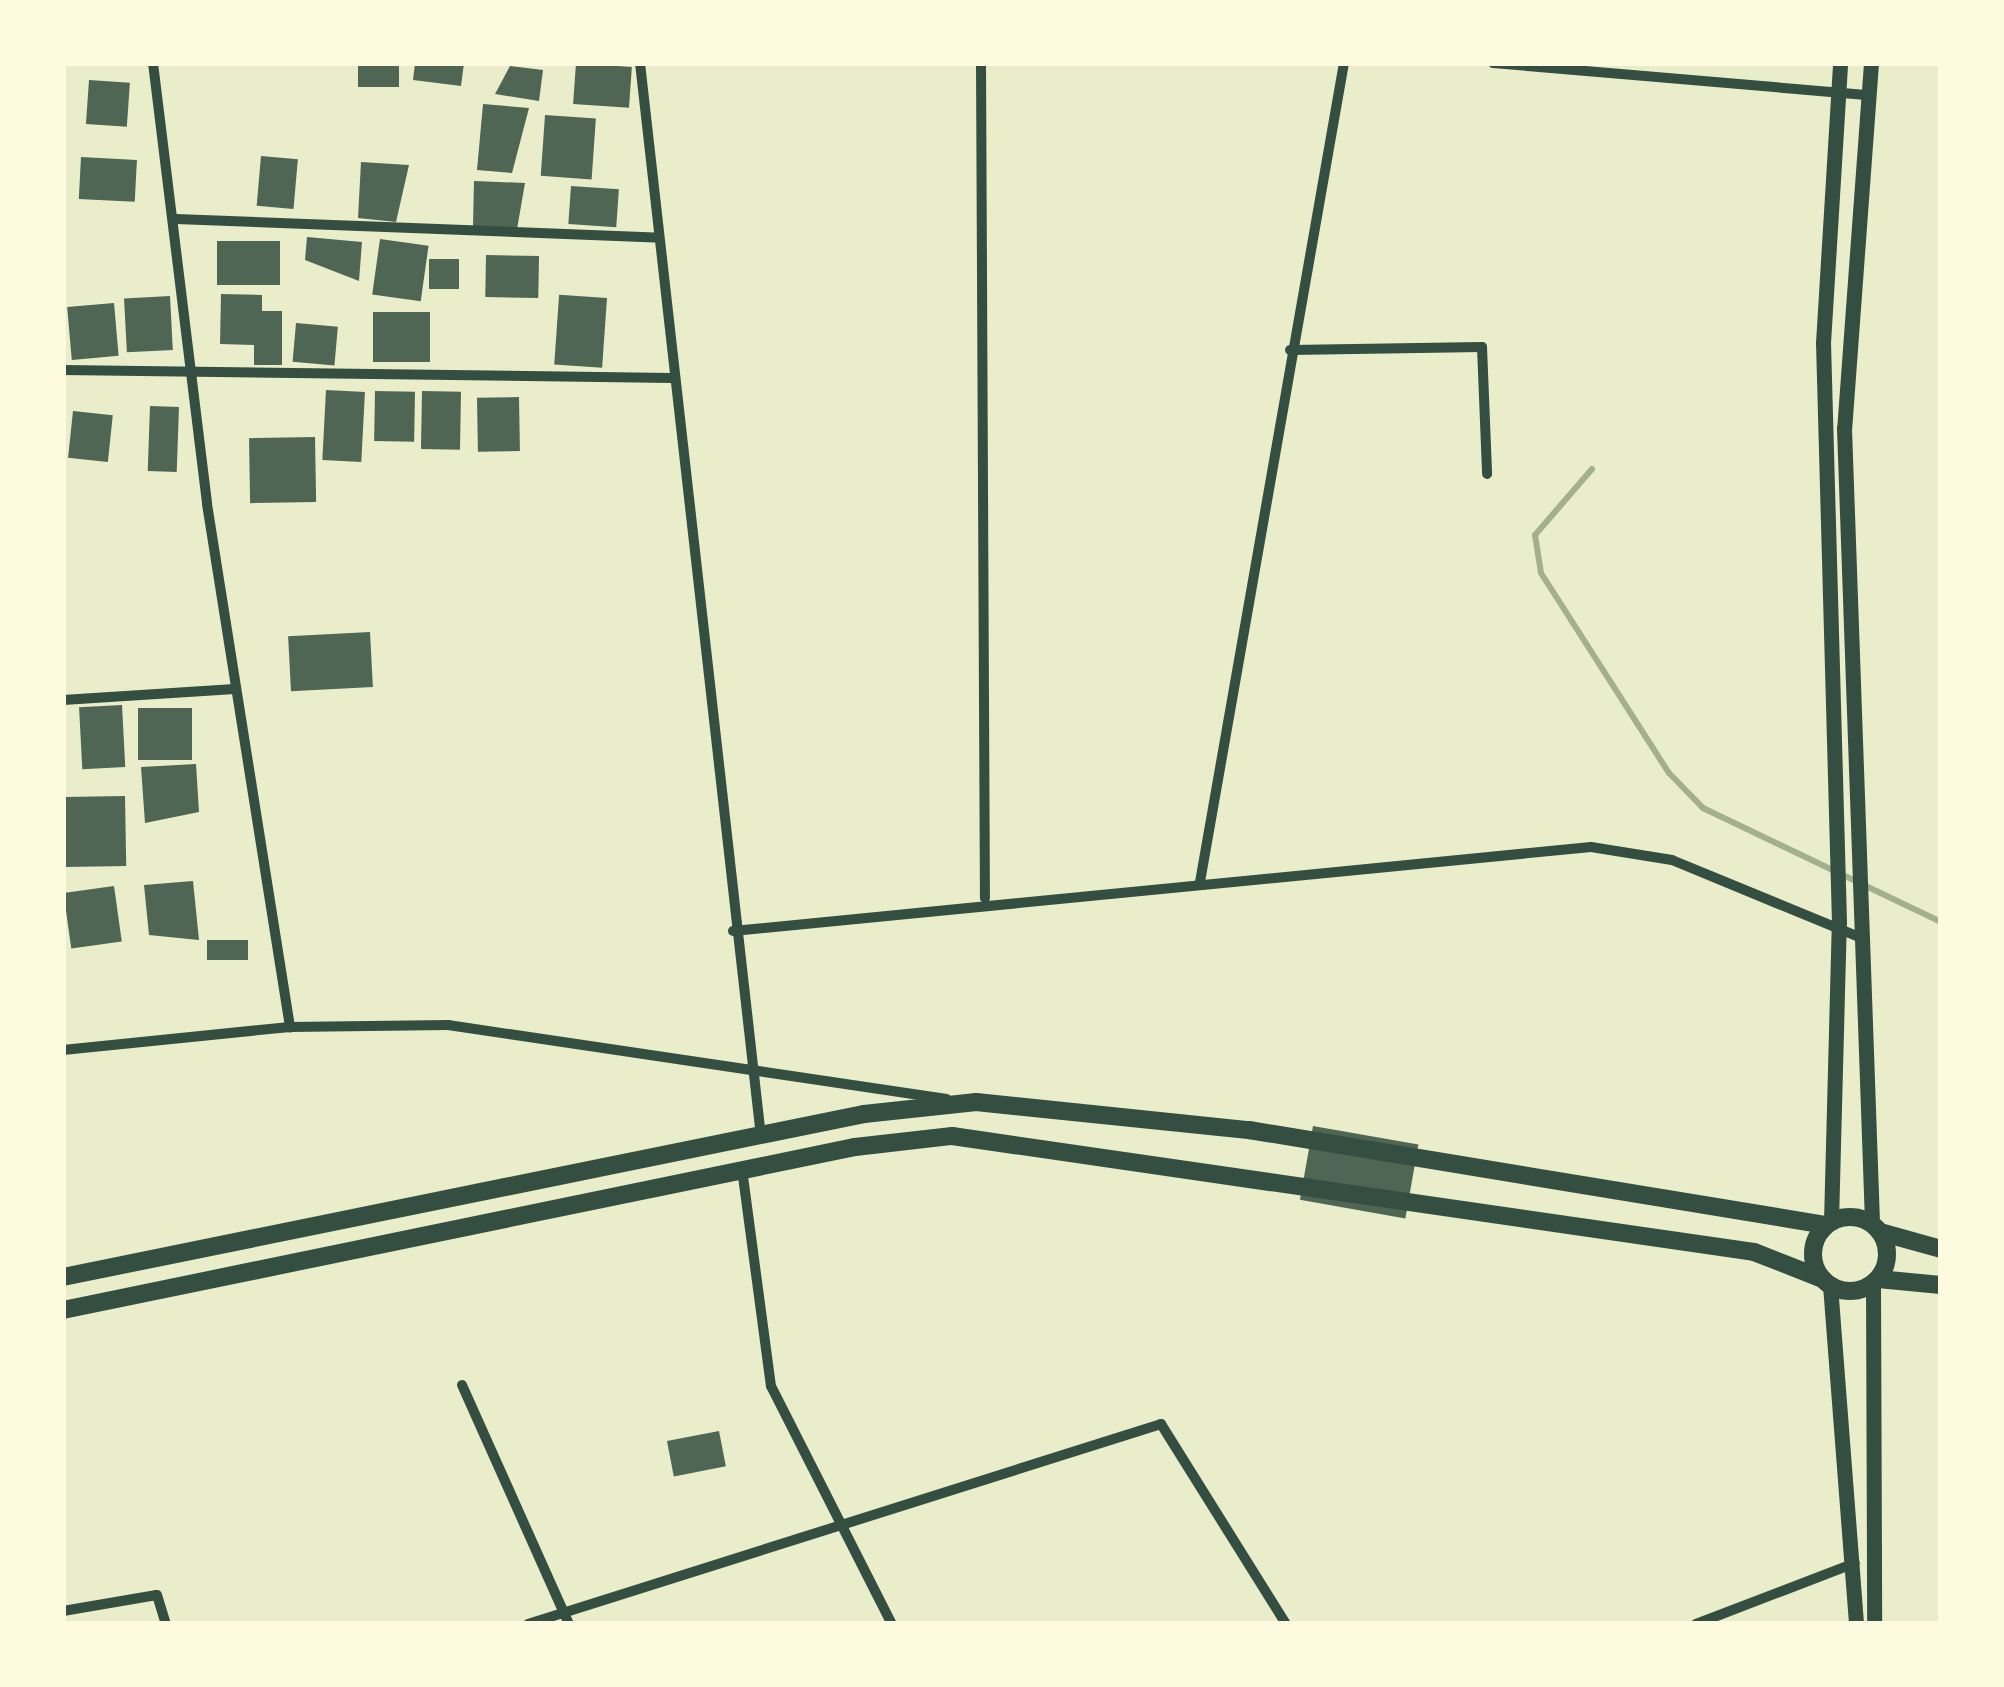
<!DOCTYPE html>
<html>
<head>
<meta charset="utf-8">
<style>
	body { margin:0 }
	#map { position:relative; width:2004px; height:1687px; overflow:hidden; background:#e9edc9; font-family:"DM Sans",sans-serif }
	div>[style] { position:absolute }
	[style*='--x'] { left:calc(var(--x)*1px); top:calc(var(--y)*1px); width:calc(var(--w)*1px); rotate:calc(var(--a)*1deg) }
	.stream>* { height:6px; margin:-3px; padding:0 3px; transform-origin:3px; border-radius:3px; background:#a3b18a }
	.building>* { inset:0; background:#4f6655; transform-origin:0 0 }
	.minor>* { height:10px; margin:-5px; padding:0 5px; transform-origin:5px; border-radius:5px; background:#344e41 }
	.secondary>* { height:15px; margin:-7.5px; padding:0 7.5px; transform-origin:7.5px; border-radius:7.5px; background:#344e41 }
	.trunk>* { height:18px; margin:-9px; padding:0 9px; transform-origin:9px; border-radius:9px; background:#344e41 }
	.trunk>.ring { margin:-9px; padding:0; box-sizing:content-box; background:none; border:18px solid #344e41; border-radius:50% }
	span { translate:-50% -50%; white-space:nowrap; text-align:center; line-height:1.15; -webkit-text-stroke:10px #fefae0; paint-order:stroke }
	.frame { position:absolute; inset:0; border:66px solid #fefae0; pointer-events:none }
</style>
</head>
<body>
<div id="map">
	<div class="stream">
		<i style="--x:1592;--y:469;--w:87;--a:130.8"></i>
		<i style="--x:1535;--y:535;--w:38;--a:81"></i>
		<i style="--x:1541;--y:573;--w:237;--a:57.4"></i>
		<i style="--x:1669;--y:773;--w:49;--a:45.8"></i>
		<i style="--x:1703;--y:808;--w:264;--a:25.6"></i>
	</div>
	<div class="building">
		<i style="left:358px;top:63px;width:41px;height:24px"></i>
		<i style="clip-path:polygon(415px 63px,464px 63px,461px 86px,413px 80px)"></i>
		<i style="left:576px;top:63px;width:56px;height:41px;rotate:4deg"></i>
		<i style="clip-path:polygon(510px 66px,543px 70px,539px 101px,495px 94px)"></i>
		<i style="left:89px;top:80px;width:41px;height:44px;rotate:4deg"></i>
		<i style="clip-path:polygon(483px 104px,529px 108px,512px 173px,477px 170px)"></i>
		<i style="left:545px;top:115px;width:51px;height:61px;rotate:4deg"></i>
		<i style="left:261px;top:156px;width:37px;height:50px;rotate:5deg"></i>
		<i style="left:81px;top:157px;width:56px;height:42px;rotate:3deg"></i>
		<i style="clip-path:polygon(361px 162px,409px 165px,396px 222px,358px 218px)"></i>
		<i style="clip-path:polygon(474px 181px,525px 183px,517px 229px,473px 226px)"></i>
		<i style="left:571px;top:186px;width:48px;height:38px;rotate:4deg"></i>
		<i style="clip-path:polygon(307px 237px,362px 242px,359px 281px,305px 260px)"></i>
		<i style="left:380px;top:239px;width:49px;height:56px;rotate:8deg"></i>
		<i style="left:280px;top:241px;width:44px;height:63px;rotate:90deg"></i>
		<i style="left:486px;top:255px;width:53px;height:42px;rotate:1deg"></i>
		<i style="left:429px;top:259px;width:30px;height:30px"></i>
		<i style="clip-path:polygon(221px 294px,262px 295px,262px 311px,282px 311px,282px 365px,254px 365px,254px 345px,220px 344px)"></i>
		<i style="left:170px;top:296px;width:54px;height:46px;rotate:87deg"></i>
		<i style="left:607px;top:298px;width:70px;height:48px;rotate:94deg"></i>
		<i style="left:114px;top:303px;width:53px;height:47px;rotate:85deg"></i>
		<i style="left:373px;top:312px;width:57px;height:50px"></i>
		<i style="left:296px;top:323px;width:42px;height:39px;rotate:5deg"></i>
		<i style="left:326px;top:390px;width:39px;height:70px;rotate:3deg"></i>
		<i style="left:375px;top:391px;width:40px;height:50px;rotate:1deg"></i>
		<i style="left:422px;top:391px;width:39px;height:58px;rotate:1deg"></i>
		<i style="left:519px;top:397px;width:54px;height:42px;rotate:89deg"></i>
		<i style="left:150px;top:406px;width:29px;height:65px;rotate:2deg"></i>
		<i style="left:73px;top:411px;width:40px;height:47px;rotate:6deg"></i>
		<i style="left:315px;top:437px;width:65px;height:66px;rotate:89deg"></i>
		<i style="left:370px;top:632px;width:55px;height:82px;rotate:87deg"></i>
		<i style="left:122px;top:705px;width:62px;height:43px;rotate:87deg"></i>
		<i style="left:138px;top:708px;width:54px;height:52px"></i>
		<i style="clip-path:polygon(196px 764px,199px 812px,145px 823px,141px 767px)"></i>
		<i style="left:125px;top:796px;width:70px;height:61px;rotate:89deg"></i>
		<i style="clip-path:polygon(193px 881px,199px 940px,149px 935px,144px 885px)"></i>
		<i style="left:114px;top:886px;width:56px;height:51px;rotate:82deg"></i>
		<i style="left:248px;top:940px;width:20px;height:41px;rotate:90deg"></i>
		<i style="left:1313px;top:1126px;width:107px;height:75px;rotate:10deg"></i>
		<i style="left:719px;top:1431px;width:36px;height:53px;rotate:79deg"></i>
	</div>
	<div class="minor">
		<i style="--x:153;--y:63;--w:444;--a:83"></i>
		<i style="--x:207;--y:504;--w:530;--a:80.98"></i>
		<i style="--x:640;--y:63;--w:1081;--a:83.57"></i>
		<i style="--x:981;--y:63;--w:835;--a:89.73"></i>
		<i style="--x:1493;--y:63;--w:374;--a:4.9"></i>
		<i style="--x:176;--y:219;--w:479;--a:2.2"></i>
		<i style="--x:1290;--y:350;--w:192;--a:-0.9"></i>
		<i style="--x:1482;--y:347;--w:127;--a:87.7"></i>
		<i style="--x:63;--y:370;--w:609;--a:0.75"></i>
		<i style="--x:63;--y:700;--w:172;--a:-3.7"></i>
		<i style="--x:1200;--y:882;--w:832;--a:-80.03"></i>
		<i style="--x:733;--y:931;--w:862;--a:-5.59"></i>
		<i style="--x:1591;--y:847;--w:82;--a:9.1"></i>
		<i style="--x:1672;--y:860;--w:202;--a:22.4"></i>
		<i style="--x:63;--y:1050;--w:228;--a:-5.8"></i>
		<i style="--x:290;--y:1027;--w:158;--a:-0.7"></i>
		<i style="--x:448;--y:1025;--w:504;--a:8.44"></i>
		<i style="--x:742;--y:1169;--w:219;--a:82.4"></i>
		<i style="--x:771;--y:1386;--w:267;--a:63.1"></i>
		<i style="--x:462;--y:1385;--w:262;--a:65.9"></i>
		<i style="--x:63;--y:1611;--w:95;--a:-9.7"></i>
		<i style="--x:157;--y:1595;--w:30;--a:73"></i>
		<i style="--x:528;--y:1624;--w:664;--a:-17.53"></i>
		<i style="--x:1161;--y:1424;--w:236;--a:58"></i>
		<i style="--x:1696;--y:1624;--w:170;--a:-21"></i>
	</div>
	<div class="secondary">
		<i style="--x:1871;--y:63;--w:366;--a:94.2"></i>
		<i style="--x:1844;--y:428;--w:795;--a:87.98"></i>
		<i style="--x:1831;--y:1222;--w:300;--a:-88.5"></i>
		<i style="--x:1839;--y:922;--w:579;--a:-91.58"></i>
		<i style="--x:1823;--y:343;--w:281;--a:-86.5"></i>
		<i style="--x:1873;--y:1283;--w:341;--a:89.8"></i>
		<i style="--x:1830;--y:1285;--w:340;--a:85.6"></i>
	</div>
	<div class="trunk">
		<i class="ring" style="left:1813px;top:1217px;width:56px;height:56px"></i>
		<i style="--x:1880;--y:1232;--w:63;--a:15.6"></i>
		<i style="--x:63;--y:1277;--w:817;--a:-11.5"></i>
		<i style="--x:864;--y:1114;--w:113;--a:-6.1"></i>
		<i style="--x:976;--y:1102;--w:274;--a:5.9"></i>
		<i style="--x:1249;--y:1130;--w:585;--a:9.35"></i>
		<i style="--x:1878;--y:1279;--w:63;--a:5.4"></i>
		<i style="--x:63;--y:1310;--w:809;--a:-11.63"></i>
		<i style="--x:855;--y:1147;--w:98;--a:-6.5"></i>
		<i style="--x:952;--y:1136;--w:810;--a:8.23"></i>
		<i style="--x:1754;--y:1252;--w:74;--a:21.4"></i>
	</div>
	<div class="frame"></div>
</div>
</body>
</html>
